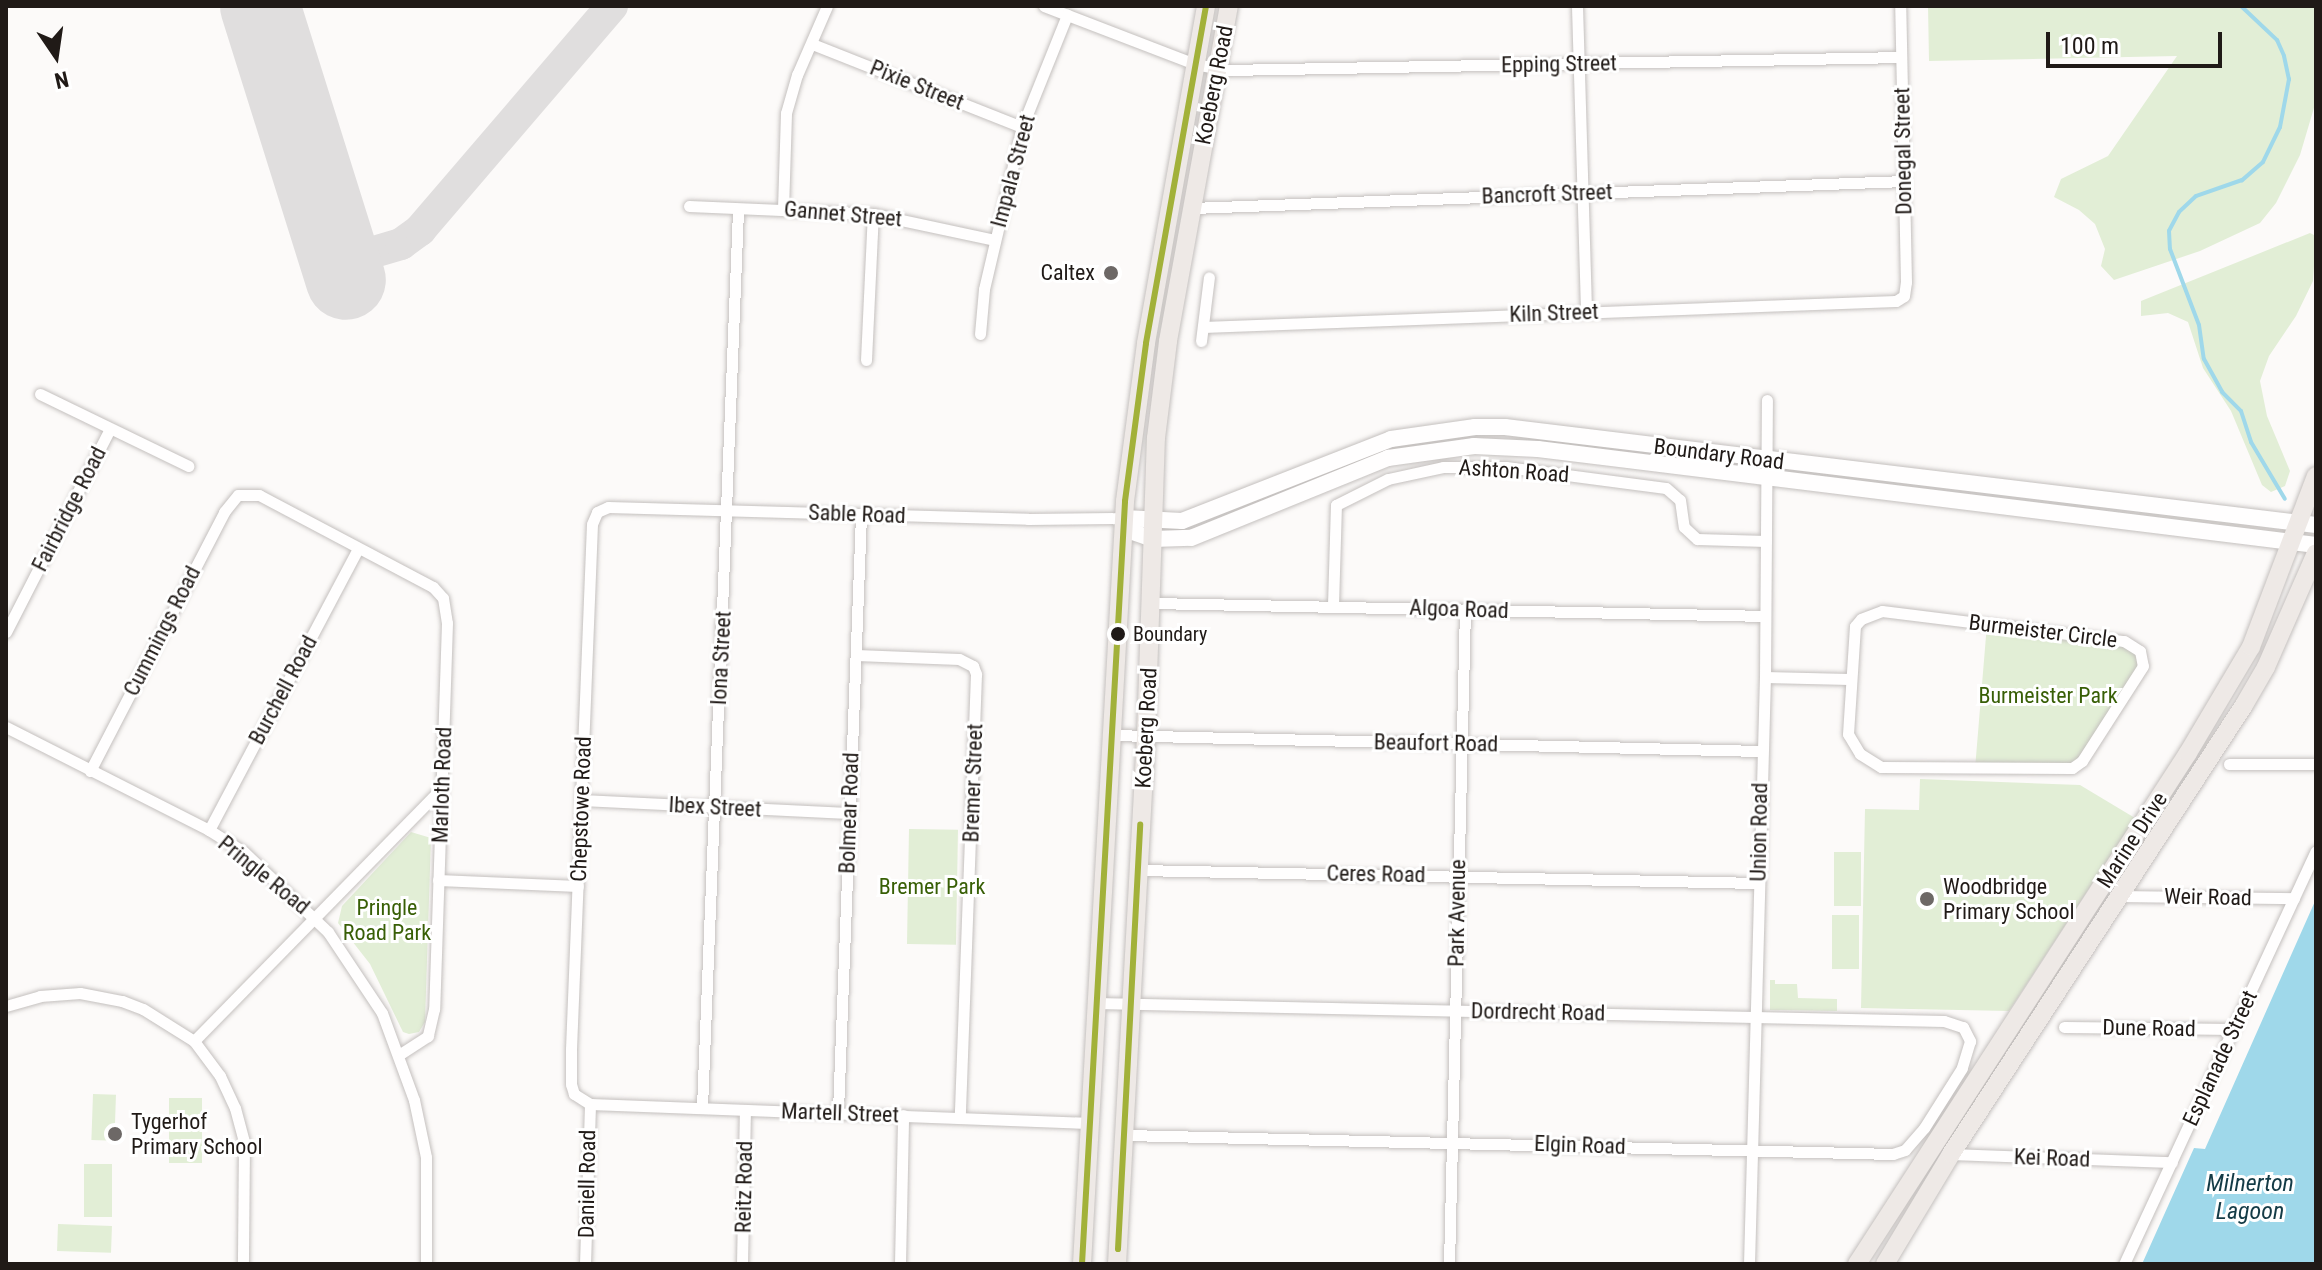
<!DOCTYPE html>
<html>
<head>
<meta charset="utf-8">
<style>
	body { margin:0 }
	#map { position:relative; width:2322px; height:1270px; overflow:hidden; background:#fcfaf9; font-family:"Roboto Condensed",sans-serif }
	div>[style] { position:absolute }
	[style*='--x'] { left:calc(var(--x)*1px); top:calc(var(--y)*1px); width:calc(var(--w)*1px); rotate:calc(var(--a)*1deg) }
	.green>* { inset:0; background:#e2eed6; transform-origin:0 0 }
	.water>* { inset:0; background:#9fd8ea }
	.stream>* { height:4px; margin:-2px; padding:0 2px; transform-origin:2px; border-radius:2px; background:#9fd8ea }
	.taxiway>* { height:32px; margin:-16px; padding:0 16px; transform-origin:16px; border-radius:16px; background:#e0dede }
	.runway>* { height:80px; margin:-40px; padding:0 40px; transform-origin:40px; border-radius:40px; background:#e0dede }
	.roads { filter:drop-shadow(0 0 2px #c4c0be) drop-shadow(0 0 2px #c4c0be) }
	.minor>* { height:11px; margin:-5.5px; padding:0 5.5px; transform-origin:5.5px; border-radius:5.5px; background:#fffefe }
	.secondary>* { height:16px; margin:-8px; padding:0 8px; transform-origin:8px; border-radius:8px; background:#fffefe }
	.primary>* { height:18px; margin:-9px; padding:0 9px; transform-origin:9px; border-radius:9px; background:#eee9e6 }
	.bus-1>* { height:6px; margin:-3px; padding:0 3px; transform-origin:3px; border-radius:3px; background:#a2b139 }
	.dots>* { width:22px; height:22px; translate:-50% -50%; box-sizing:border-box; border:4px solid #fff; border-radius:50% }
	span { translate:-50% -50%; white-space:nowrap; text-align:center; line-height:1.15; -webkit-text-stroke:6px #fff; paint-order:stroke }
	.bus-label { font-size:20px; color:#201a17 }
	.left { translate:0 -50%; text-align:left }
	.street-label { font-size:22px; color:#201a17 }
	.poi-label { font-size:22px; color:#201a17 }
	.right { translate:-100% -50%; text-align:right }
	.park-label { font-size:22px; color:#385f06 }
	.water-label { font-size:24px; color:#143b46; font-style:italic }
	.frame { position:absolute; inset:0; border:8px solid #201a17; pointer-events:none }
	.north { position:absolute; left:16px; top:16px; width:80px; height:80px; -webkit-text-stroke:6px #fff; paint-order:stroke; rotate:167deg; font-size:22px; font-weight:700; line-height:32px; text-align:center; color:#201a17 }
	.north::after { content:''; display:block; margin:auto; width:28px; height:36px; background:#201a17; clip-path:polygon(50% 0,100% 100%,50% 72%,0 100%) }
	.scale { position:absolute; left:2046px; top:32px; width:176px; height:36px; box-sizing:border-box; border:4px solid #201a17; border-top:0; padding-left:10px; font-size:24px; line-height:28px; white-space:nowrap; color:#201a17; -webkit-text-stroke:6px #fff; paint-order:stroke }
</style>
</head>
<body>
<div id="map">
	<div class="green">
		<i style="clip-path:polygon(1928px 6px,2316px 6px,2316px 101px,2300px 155px,2276px 203px,2260px 223px,2200px 251px,2114px 280px,2101px 266px,2105px 249px,2095px 224px,2079px 210px,2054px 197px,2061px 179px,2108px 156px,2177px 56px,1929px 61px)"></i>
		<i style="clip-path:polygon(2310px 233px,2316px 236px,2313px 281px,2296px 316px,2269px 356px,2260px 381px,2267px 416px,2290px 471px,2285px 486px,2271px 492px,2262px 485px,2231px 411px,2203px 368px,2188px 322px,2168px 313px,2141px 316px,2141px 301px)"></i>
		<i style="clip-path:polygon(1987px 624px,2124px 641px,2144px 661px,2072px 768px,1975px 769px)"></i>
		<i style="clip-path:polygon(1920px 779px,2080px 785px,2135px 818px,2009px 1011px,1861px 1008px,1865px 809px,1919px 810px)"></i>
		<i style="left:909px;top:829px;width:49px;height:115px;rotate:1deg"></i>
		<i style="clip-path:polygon(411px 832px,431px 838px,425px 1022px,419px 1032px,409px 1034px,403px 1032px,370px 964px,338px 923px,342px 906px)"></i>
		<i style="left:1834px;top:852px;width:27px;height:54px"></i>
		<i style="left:1832px;top:915px;width:27px;height:54px"></i>
		<i style="clip-path:polygon(1770px 980px,1775px 980px,1775px 984px,1797px 984px,1798px 998px,1837px 999px,1837px 1011px,1770px 1010px)"></i>
		<i style="left:93px;top:1094px;width:23px;height:46px;rotate:2deg"></i>
		<i style="left:169px;top:1098px;width:33px;height:65px"></i>
		<i style="left:84px;top:1164px;width:28px;height:53px"></i>
		<i style="left:58px;top:1224px;width:54px;height:27px;rotate:2deg"></i>
	</div>
	<div class="water">
		<i style="clip-path:polygon(2316px 899px,2316px 1264px,2142px 1264px,2194px 1148px,2205px 1149px)"></i>
	</div>
	<div class="stream">
		<i style="--x:2241;--y:6;--w:50;--a:43.4"></i>
		<i style="--x:2277;--y:40;--w:17;--a:66"></i>
		<i style="--x:2284;--y:56;--w:24;--a:78"></i>
		<i style="--x:2289;--y:79;--w:49;--a:100.6"></i>
		<i style="--x:2280;--y:127;--w:39;--a:116"></i>
		<i style="--x:2263;--y:162;--w:28;--a:139"></i>
		<i style="--x:2242;--y:180;--w:49;--a:160.8"></i>
		<i style="--x:2196;--y:196;--w:23;--a:137"></i>
		<i style="--x:2179;--y:212;--w:21;--a:118"></i>
		<i style="--x:2169;--y:231;--w:18;--a:87"></i>
		<i style="--x:2170;--y:249;--w:81;--a:69.1"></i>
		<i style="--x:2199;--y:325;--w:34;--a:82"></i>
		<i style="--x:2204;--y:359;--w:38;--a:61"></i>
		<i style="--x:2222;--y:392;--w:27;--a:45"></i>
		<i style="--x:2241;--y:411;--w:33;--a:72"></i>
		<i style="--x:2251;--y:442;--w:66;--a:59.2"></i>
	</div>
	<div class="taxiway">
		<i style="--x:340;--y:262;--w:64;--a:-16.4"></i>
		<i style="--x:401;--y:244;--w:24;--a:-36"></i>
		<i style="--x:420;--y:230;--w:295;--a:-49.4"></i>
	</div>
	<div class="runway">
		<i style="--x:260;--y:6;--w:287;--a:72.6"></i>
	</div>
	<div class="roads">
		<div class="minor">
			<i style="--x:1044;--y:6;--w:162;--a:21"></i>
			<i style="--x:1195;--y:64;--w:33;--a:11"></i>
			<i style="--x:1227;--y:70;--w:674;--a:-1.1"></i>
			<i style="--x:1577;--y:6;--w:305;--a:88.3"></i>
			<i style="--x:812;--y:44;--w:226;--a:21.6"></i>
			<i style="--x:689;--y:206;--w:184;--a:2.5"></i>
			<i style="--x:873;--y:214;--w:124;--a:12.1"></i>
			<i style="--x:1192;--y:208;--w:712;--a:-2.17"></i>
			<i style="--x:783;--y:209;--w:96;--a:-88.2"></i>
			<i style="--x:786;--y:113;--w:40;--a:-74"></i>
			<i style="--x:797;--y:75;--w:75;--a:-66.5"></i>
			<i style="--x:1203;--y:327;--w:693;--a:-2.15"></i>
			<i style="--x:1896;--y:301;--w:9;--a:-32"></i>
			<i style="--x:1904;--y:296;--w:14;--a:-82"></i>
			<i style="--x:1906;--y:282;--w:276;--a:-91.2"></i>
			<i style="--x:980;--y:334;--w:45;--a:-84.9"></i>
			<i style="--x:984;--y:289;--w:166;--a:-76.8"></i>
			<i style="--x:1022;--y:127;--w:121;--a:-68.1"></i>
			<i style="--x:1201;--y:341;--w:64;--a:-82.9"></i>
			<i style="--x:866;--y:360;--w:146;--a:-87.3"></i>
			<i style="--x:40;--y:394;--w:165;--a:25.9"></i>
			<i style="--x:1152;--y:603;--w:613;--a:1.21"></i>
			<i style="--x:1333;--y:605;--w:100;--a:-88.3"></i>
			<i style="--x:1336;--y:505;--w:58;--a:-26.6"></i>
			<i style="--x:1388;--y:479;--w:56;--a:-12.3"></i>
			<i style="--x:1443;--y:467;--w:63;--a:0"></i>
			<i style="--x:1506;--y:467;--w:161;--a:7.5"></i>
			<i style="--x:1666;--y:488;--w:18;--a:41"></i>
			<i style="--x:1680;--y:500;--w:27;--a:82"></i>
			<i style="--x:1684;--y:527;--w:18;--a:43"></i>
			<i style="--x:1697;--y:539;--w:69;--a:1.7"></i>
			<i style="--x:1882;--y:611;--w:244;--a:7.1"></i>
			<i style="--x:2124;--y:641;--w:19;--a:32"></i>
			<i style="--x:2140;--y:651;--w:15;--a:79"></i>
			<i style="--x:2143;--y:666;--w:113;--a:122.7"></i>
			<i style="--x:2082;--y:761;--w:12;--a:145"></i>
			<i style="--x:2072;--y:768;--w:191;--a:-179.7"></i>
			<i style="--x:1881;--y:767;--w:25;--a:-148"></i>
			<i style="--x:1860;--y:754;--w:23;--a:-121"></i>
			<i style="--x:1848;--y:734;--w:108;--a:-86.3"></i>
			<i style="--x:1855;--y:626;--w:9;--a:-49"></i>
			<i style="--x:1861;--y:619;--w:22;--a:-21"></i>
			<i style="--x:6;--y:632;--w:228;--a:-62.9"></i>
			<i style="--x:856;--y:655;--w:103;--a:2.2"></i>
			<i style="--x:959;--y:659;--w:16;--a:27"></i>
			<i style="--x:973;--y:666;--w:9;--a:69"></i>
			<i style="--x:976;--y:674;--w:442;--a:92.1"></i>
			<i style="--x:1765;--y:677;--w:84;--a:1.4"></i>
			<i style="--x:6;--y:727;--w:228;--a:26.9"></i>
			<i style="--x:209;--y:830;--w:41;--a:32.2"></i>
			<i style="--x:244;--y:852;--w:116;--a:43.6"></i>
			<i style="--x:328;--y:932;--w:97;--a:56.3"></i>
			<i style="--x:382;--y:1013;--w:93;--a:69.8"></i>
			<i style="--x:414;--y:1100;--w:58;--a:78.1"></i>
			<i style="--x:426;--y:1157;--w:107;--a:90"></i>
			<i style="--x:1111;--y:735;--w:650;--a:1.41"></i>
			<i style="--x:2229;--y:764;--w:87;--a:0"></i>
			<i style="--x:90;--y:771;--w:292;--a:-62.6"></i>
			<i style="--x:224;--y:512;--w:22;--a:-51"></i>
			<i style="--x:238;--y:495;--w:21;--a:0"></i>
			<i style="--x:259;--y:495;--w:197;--a:27.9"></i>
			<i style="--x:433;--y:587;--w:15;--a:48"></i>
			<i style="--x:443;--y:598;--w:25;--a:81"></i>
			<i style="--x:447;--y:623;--w:386;--a:91.9"></i>
			<i style="--x:434;--y:1009;--w:28;--a:103"></i>
			<i style="--x:428;--y:1036;--w:33;--a:147"></i>
			<i style="--x:582;--y:800;--w:266;--a:2.8"></i>
			<i style="--x:209;--y:830;--w:318;--a:-62.1"></i>
			<i style="--x:1138;--y:870;--w:620;--a:1.2"></i>
			<i style="--x:438;--y:880;--w:140;--a:2.5"></i>
			<i style="--x:2122;--y:896;--w:172;--a:0.7"></i>
			<i style="--x:1096;--y:1003;--w:848;--a:1.22"></i>
			<i style="--x:1944;--y:1021;--w:20;--a:18"></i>
			<i style="--x:1963;--y:1027;--w:16;--a:63"></i>
			<i style="--x:1970;--y:1041;--w:28;--a:107"></i>
			<i style="--x:1962;--y:1068;--w:71;--a:122.3"></i>
			<i style="--x:1924;--y:1128;--w:29;--a:131"></i>
			<i style="--x:1905;--y:1150;--w:13;--a:162"></i>
			<i style="--x:1893;--y:1154;--w:768;--a:-178.58"></i>
			<i style="--x:6;--y:1006;--w:35;--a:-16"></i>
			<i style="--x:40;--y:996;--w:40;--a:-4.3"></i>
			<i style="--x:80;--y:993;--w:43;--a:10.8"></i>
			<i style="--x:122;--y:1001;--w:22;--a:21"></i>
			<i style="--x:143;--y:1009;--w:60;--a:32.1"></i>
			<i style="--x:194;--y:1041;--w:44;--a:53.4"></i>
			<i style="--x:220;--y:1076;--w:35;--a:65"></i>
			<i style="--x:235;--y:1108;--w:35;--a:75"></i>
			<i style="--x:244;--y:1142;--w:122;--a:90.5"></i>
			<i style="--x:2064;--y:1027;--w:169;--a:0.7"></i>
			<i style="--x:194;--y:1041;--w:354;--a:-45.6"></i>
			<i style="--x:702;--y:1107;--w:899;--a:-87.7"></i>
			<i style="--x:838;--y:1111;--w:597;--a:-87.79"></i>
			<i style="--x:1090;--y:1123;--w:500;--a:-177.82"></i>
			<i style="--x:590;--y:1104;--w:19;--a:-148"></i>
			<i style="--x:574;--y:1094;--w:10;--a:-107"></i>
			<i style="--x:571;--y:1084;--w:35;--a:-90"></i>
			<i style="--x:571;--y:1049;--w:525;--a:-87.71"></i>
			<i style="--x:592;--y:524;--w:13;--a:-67"></i>
			<i style="--x:597;--y:512;--w:12;--a:-24"></i>
			<i style="--x:608;--y:507;--w:420;--a:1.6"></i>
			<i style="--x:1028;--y:519;--w:96;--a:-0.6"></i>
			<i style="--x:1949;--y:1154;--w:223;--a:2.1"></i>
			<i style="--x:585;--y:1264;--w:160;--a:-88.2"></i>
			<i style="--x:742;--y:1264;--w:154;--a:-88.9"></i>
			<i style="--x:900;--y:1264;--w:149;--a:-88.8"></i>
			<i style="--x:1449;--y:1264;--w:655;--a:-88.6"></i>
			<i style="--x:1749;--y:1264;--w:587;--a:-88.44"></i>
			<i style="--x:1765;--y:677;--w:277;--a:-89.6"></i>
			<i style="--x:2124;--y:1264;--w:455;--a:-65.1"></i>
		</div>
		<div class="secondary">
			<i style="--x:1124;--y:518;--w:58;--a:3"></i>
			<i style="--x:1182;--y:521;--w:225;--a:-21.4"></i>
			<i style="--x:1391;--y:439;--w:85;--a:-8.1"></i>
			<i style="--x:1475;--y:427;--w:30;--a:0"></i>
			<i style="--x:1505;--y:427;--w:817;--a:6.89"></i>
			<i style="--x:1124;--y:529;--w:31;--a:19"></i>
			<i style="--x:1153;--y:539;--w:38;--a:-2"></i>
			<i style="--x:1191;--y:538;--w:213;--a:-22.1"></i>
			<i style="--x:1388;--y:458;--w:87;--a:-7.9"></i>
			<i style="--x:1474;--y:446;--w:64;--a:2.7"></i>
			<i style="--x:1538;--y:449;--w:784;--a:7.03"></i>
		</div>
		<div class="primary">
			<i style="--x:1082;--y:1264;--w:764;--a:-86.77"></i>
			<i style="--x:1125;--y:501;--w:159;--a:-82.4"></i>
			<i style="--x:1146;--y:343;--w:342;--a:-79.9"></i>
			<i style="--x:1117;--y:1264;--w:528;--a:-86.85"></i>
			<i style="--x:1146;--y:737;--w:299;--a:-88.1"></i>
			<i style="--x:1156;--y:438;--w:98;--a:-82.9"></i>
			<i style="--x:1168;--y:341;--w:341;--a:-79.7"></i>
			<i style="--x:1857;--y:1264;--w:609;--a:-57.07"></i>
			<i style="--x:2188;--y:753;--w:123;--a:-59.3"></i>
			<i style="--x:2251;--y:647;--w:183;--a:-69.2"></i>
			<i style="--x:1885;--y:1264;--w:128;--a:-59"></i>
			<i style="--x:1951;--y:1154;--w:536;--a:-56.87"></i>
			<i style="--x:2244;--y:705;--w:44;--a:-59.9"></i>
			<i style="--x:2266;--y:667;--w:124;--a:-66.3"></i>
		</div>
	</div>
	<div class="bus-1">
		<i style="--x:1118;--y:1249;--w:425;--a:-87"></i>
		<i style="--x:1082;--y:1264;--w:764;--a:-86.77"></i>
		<i style="--x:1125;--y:501;--w:159;--a:-82.4"></i>
		<i style="--x:1146;--y:343;--w:342;--a:-79.9"></i>
	</div>
	<div class="dots">
		<i style="left:1111px;top:273px;background:#6d6866"></i>
		<i style="left:1118px;top:634px;background:#201a17"></i>
		<i style="left:1927px;top:899px;background:#6d6866"></i>
		<i style="left:115px;top:1134px;background:#6d6866"></i>
	</div>
	<div class="bus-label">
		<span class="left" style="left:1133px;top:634px">Boundary</span>
	</div>
	<div class="street-label">
		<span style="left:1559px;top:64px;rotate:-1deg">Epping Street</span>
		<span style="left:917px;top:85px;rotate:22deg">Pixie Street</span>
		<span style="left:1214px;top:85px;rotate:-79deg">Koeberg Road</span>
		<span style="left:1903px;top:151px;rotate:-91deg">Donegal Street</span>
		<span style="left:1013px;top:171px;rotate:-75deg">Impala Street</span>
		<span style="left:1547px;top:194px;rotate:-2deg">Bancroft Street</span>
		<span style="left:843px;top:214px;rotate:5deg">Gannet Street</span>
		<span style="left:1554px;top:313px;rotate:-2deg">Kiln Street</span>
		<span style="left:1719px;top:454px;rotate:7deg">Boundary Road</span>
		<span style="left:1514px;top:471px;rotate:4deg">Ashton Road</span>
		<span style="left:69px;top:509px;rotate:-63deg">Fairbridge Road</span>
		<span style="left:857px;top:514px;rotate:2deg">Sable Road</span>
		<span style="left:1459px;top:609px;rotate:2deg">Algoa Road</span>
		<span style="left:162px;top:631px;rotate:-63deg">Cummings Road</span>
		<span style="left:2043px;top:631px;rotate:7deg">Burmeister Circle</span>
		<span style="left:721px;top:658px;rotate:-87deg">Iona Street</span>
		<span style="left:283px;top:690px;rotate:-62deg">Burchell Road</span>
		<span style="left:1146px;top:728px;rotate:-87deg">Koeberg Road</span>
		<span style="left:1436px;top:743px;rotate:1deg">Beaufort Road</span>
		<span style="left:973px;top:783px;rotate:-88deg">Bremer Street</span>
		<span style="left:442px;top:785px;rotate:-88deg">Marloth Road</span>
		<span style="left:715px;top:807px;rotate:3deg">Ibex Street</span>
		<span style="left:581px;top:809px;rotate:-88deg">Chepstowe Road</span>
		<span style="left:849px;top:813px;rotate:-88deg">Bolmear Road</span>
		<span style="left:1759px;top:832px;rotate:-89deg">Union Road</span>
		<span style="left:2132px;top:840px;rotate:-57deg">Marine Drive</span>
		<span style="left:1376px;top:874px;rotate:1deg">Ceres Road</span>
		<span style="left:264px;top:875px;rotate:39deg">Pringle Road</span>
		<span style="left:2208px;top:897px;rotate:1deg">Weir Road</span>
		<span style="left:1457px;top:913px;rotate:-89deg">Park Avenue</span>
		<span style="left:1538px;top:1012px;rotate:1deg">Dordrecht Road</span>
		<span style="left:2149px;top:1028px;rotate:1deg">Dune Road</span>
		<span style="left:2220px;top:1058px;rotate:-65deg">Esplanade Street</span>
		<span style="left:840px;top:1113px;rotate:2deg">Martell Street</span>
		<span style="left:1580px;top:1145px;rotate:2deg">Elgin Road</span>
		<span style="left:2052px;top:1158px;rotate:2deg">Kei Road</span>
		<span style="left:587px;top:1184px;rotate:-89deg">Daniell Road</span>
		<span style="left:744px;top:1187px;rotate:-89deg">Reitz Road</span>
	</div>
	<div class="poi-label">
		<span class="right" style="left:1095px;top:273px">Caltex</span>
		<span class="left" style="left:1943px;top:899px">Woodbridge<br>Primary School</span>
		<span class="left" style="left:131px;top:1134px">Tygerhof<br>Primary School</span>
	</div>
	<div class="park-label">
		<span style="left:2048px;top:696px">Burmeister Park</span>
		<span style="left:932px;top:887px">Bremer Park</span>
		<span style="left:387px;top:920px">Pringle<br>Road Park</span>
	</div>
	<div class="water-label">
		<span style="left:2250px;top:1198px">Milnerton<br>Lagoon</span>
	</div>
	<div class="frame"></div>
	<div class="north">N</div>
	<div class="scale">100 m</div>
</div>
</body>
</html>
